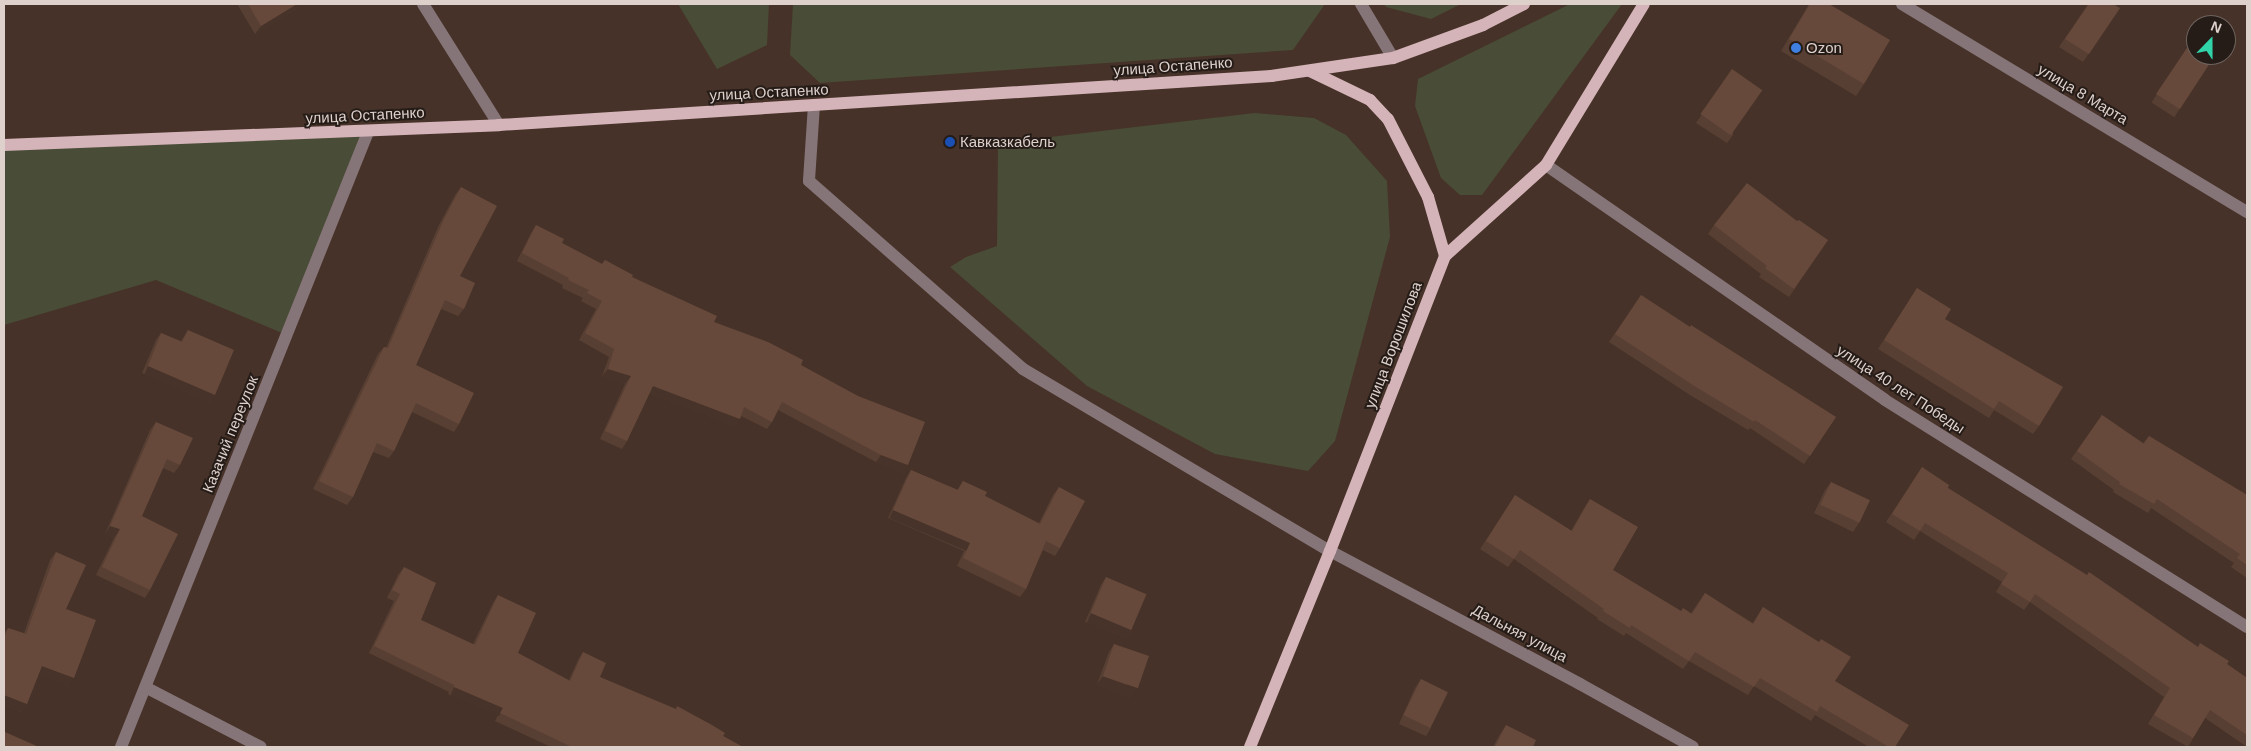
<!DOCTYPE html>
<html>
<head>
<meta charset="utf-8">
<style>
	body { margin:0 }
	#map { position:relative; width:2251px; height:751px; overflow:hidden; background:#463228; font-family:Arial,sans-serif }
	div>[style] { position:absolute }
	[style*='--x'] { left:calc(var(--x)*1px); top:calc(var(--y)*1px); width:calc(var(--w)*1px); rotate:calc(var(--a)*1deg) }
	.green>* { inset:0; background:#494c36 }
	.minor>* { height:12px; margin:-6px; padding:0 6px; transform-origin:6px; border-radius:6px; background:#867578 }
	.major>* { height:12px; margin:-6px; padding:0 6px; transform-origin:6px; border-radius:6px; background:#d4b3b9 }
	.wall>* { inset:0; background:#583f33; transform-origin:0 0 }
	.shaded-wall>* { inset:0; background:#473329; transform-origin:0 0 }
	.building>* { inset:0; background:#66493b; transform-origin:0 0 }
	.dots>* { width:14px; height:14px; translate:-50% -50%; box-sizing:border-box; border:2px solid #251c18; border-radius:50% }
	span { translate:-50% -50%; white-space:nowrap; text-align:center; line-height:1.15; -webkit-text-stroke:4px #251c18; paint-order:stroke }
	.poi-label { font-size:15px; color:#ded0ca }
	.left { translate:0 -50%; text-align:left }
	.street-label { font-size:15px; color:#ded0ca }
	.frame { position:absolute; inset:0; border:5px solid #ded0ca; pointer-events:none }
	.north { position:absolute; left:2186px; top:15px; width:50px; height:50px; box-sizing:border-box; background:#251c18; border:1px solid #6f645f; border-radius:50%; rotate:22deg; font-size:14px; font-weight:700; line-height:20px; text-align:center; color:#ded0ca }
	.north::after { content:''; display:block; margin:auto; width:18px; height:22px; background:#31d4a9; clip-path:polygon(50% 0,100% 100%,50% 72%,0 100%) }
</style>
</head>
<body>
<div id="map">
	<div class="green">
		<i style="clip-path:polygon(678px 4px,769px 4px,767px 45px,717px 69px)"></i>
		<i style="clip-path:polygon(793px 4px,1325px 4px,1293px 50px,820px 83px,790px 55px)"></i>
		<i style="clip-path:polygon(1384px 4px,1461px 4px,1431px 19px,1386px 7px)"></i>
		<i style="clip-path:polygon(1570px 4px,1622px 4px,1482px 195px,1460px 195px,1441px 178px,1415px 106px,1418px 79px)"></i>
		<i style="clip-path:polygon(1255px 113px,1314px 118px,1346px 135px,1387px 181px,1390px 237px,1335px 441px,1308px 471px,1215px 454px,1087px 386px,950px 267px,966px 257px,997px 246px,998px 143px)"></i>
		<i style="clip-path:polygon(368px 132px,287px 335px,156px 280px,4px 325px,4px 145px)"></i>
	</div>
	<div class="minor">
		<i style="--x:423;--y:4;--w:143;--a:57.9"></i>
		<i style="--x:1361;--y:4;--w:63;--a:59.3"></i>
		<i style="--x:1902;--y:4;--w:403;--a:31.1"></i>
		<i style="--x:814;--y:105;--w:76;--a:93.8"></i>
		<i style="--x:809;--y:181;--w:285;--a:41.3"></i>
		<i style="--x:1023;--y:369;--w:357;--a:30.7"></i>
		<i style="--x:1330;--y:551;--w:283;--a:28"></i>
		<i style="--x:1580;--y:684;--w:129;--a:29.1"></i>
		<i style="--x:1546;--y:165;--w:412;--a:34.7"></i>
		<i style="--x:1885;--y:400;--w:427;--a:32.1"></i>
		<i style="--x:147;--y:688;--w:128;--a:27.4"></i>
		<i style="--x:121;--y:747;--w:663;--a:-68.12"></i>
	</div>
	<div class="major">
		<i style="--x:1310;--y:71;--w:67;--a:25.8"></i>
		<i style="--x:1370;--y:100;--w:26;--a:47"></i>
		<i style="--x:1388;--y:119;--w:88;--a:62.9"></i>
		<i style="--x:1428;--y:197;--w:61;--a:73.9"></i>
		<i style="--x:4;--y:145;--w:495;--a:-2.3"></i>
		<i style="--x:499;--y:125;--w:774;--a:-3.63"></i>
		<i style="--x:1271;--y:76;--w:123;--a:-8.4"></i>
		<i style="--x:1393;--y:58;--w:96;--a:-20.1"></i>
		<i style="--x:1483;--y:25;--w:46;--a:-27.1"></i>
		<i style="--x:1250;--y:747;--w:212;--a:-67.8"></i>
		<i style="--x:1330;--y:551;--w:317;--a:-68.7"></i>
		<i style="--x:1445;--y:256;--w:136;--a:-42"></i>
		<i style="--x:1546;--y:165;--w:188;--a:-58.7"></i>
	</div>
	<div class="wall">
		<i style="clip-path:polygon(237px 4px,302px 4px,300px 7px,255px 34px)"></i>
		<i style="clip-path:polygon(1809px 4px,1829px 4px,1864px 84px,1856px 96px,1781px 51px)"></i>
		<i style="clip-path:polygon(2088px 4px,2120px 8px,2083px 62px,2059px 47px)"></i>
		<i style="left:2187px;top:48px;width:27px;height:65px;rotate:33deg"></i>
		<i style="clip-path:polygon(1732px 69px,1733px 135px,1727px 143px,1696px 123px)"></i>
		<i style="clip-path:polygon(461px 187px,460px 276px,464px 309px,458px 316px,441px 309px,416px 365px,459px 424px,454px 432px,412px 412px,394px 451px,389px 458px,373px 452px,353px 497px,347px 505px,313px 489px,378px 354px,384px 347px,386px 348px,438px 227px,455px 195px)"></i>
		<i style="clip-path:polygon(1797px 221px,1828px 240px,1789px 297px,1759px 277px,1761px 274px,1708px 234px,1714px 225px)"></i>
		<i style="clip-path:polygon(536px 225px,562px 243px,602px 264px,605px 260px,632px 277px,714px 322px,801px 365px,908px 465px,903px 473px,876px 462px,778px 410px,772px 422px,767px 429px,741px 416px,734px 426px,649px 394px,627px 441px,622px 449px,600px 439px,625px 384px,602px 376px,609px 357px,579px 340px,596px 309px,581px 301px,583px 298px,562px 288px,563px 285px,517px 261px,531px 233px)"></i>
		<i style="clip-path:polygon(1917px 288px,2039px 426px,2033px 434px,1994px 410px,1989px 418px,1878px 349px)"></i>
		<i style="clip-path:polygon(1641px 295px,1690px 327px,1836px 417px,1804px 464px,1750px 428px,1748px 430px,1690px 395px,1609px 342px)"></i>
		<i style="clip-path:polygon(188px 330px,210px 402px,142px 373px,156px 340px,161px 333px,181px 341px)"></i>
		<i style="clip-path:polygon(2102px 415px,2143px 443px,2149px 436px,2247px 495px,2247px 578px,2231px 567px,2234px 563px,2151px 508px,2148px 513px,2113px 492px,2114px 490px,2071px 459px)"></i>
		<i style="clip-path:polygon(156px 422px,180px 465px,174px 473px,163px 468px,142px 516px,150px 590px,145px 598px,96px 575px,114px 538px,105px 534px,150px 430px)"></i>
		<i style="clip-path:polygon(1922px 467px,1948px 488px,2198px 647px,2227px 664px,2247px 678px,2247px 747px,2205px 718px,2188px 747px,2148px 724px,2164px 697px,2030px 602px,2024px 610px,1996px 592px,2002px 582px,1920px 531px,1914px 540px,1886px 522px)"></i>
		<i style="clip-path:polygon(911px 470px,957px 490px,963px 481px,985px 496px,1039px 523px,1053px 495px,1059px 487px,1060px 548px,1055px 556px,1043px 550px,1026px 589px,1020px 597px,957px 566px,964px 551px,888px 518px,906px 478px)"></i>
		<i style="clip-path:polygon(1831px 482px,1859px 523px,1853px 532px,1814px 513px,1825px 490px)"></i>
		<i style="clip-path:polygon(1590px 499px,1613px 570px,1681px 611px,1691px 613px,1705px 593px,1753px 623px,1763px 607px,1835px 681px,1895px 747px,1869px 747px,1815px 715px,1811px 721px,1754px 686px,1748px 695px,1689px 661px,1683px 669px,1626px 633px,1624px 636px,1597px 619px,1598px 618px,1514px 559px,1508px 567px,1480px 549px,1510px 503px,1571px 531px,1584px 508px)"></i>
		<i style="clip-path:polygon(56px 552px,66px 609px,69px 686px,38px 674px,27px 704px,21px 712px,4px 705px,4px 633px,8px 628px,24px 633px,50px 560px)"></i>
		<i style="clip-path:polygon(404px 567px,421px 620px,473px 644px,493px 603px,498px 595px,518px 653px,569px 680px,578px 660px,583px 652px,600px 677px,723px 736px,743px 747px,551px 747px,495px 721px,498px 715px,448px 694px,449px 692px,369px 653px,394px 601px,387px 598px,398px 575px)"></i>
		<i style="clip-path:polygon(1106px 577px,1131px 630px,1126px 639px,1085px 622px,1101px 585px)"></i>
		<i style="clip-path:polygon(1114px 644px,1131px 698px,1097px 684px,1109px 652px)"></i>
		<i style="clip-path:polygon(1421px 679px,1431px 728px,1426px 736px,1399px 724px,1415px 688px)"></i>
		<i style="clip-path:polygon(1506px 725px,1533px 747px,1493px 747px,1500px 734px)"></i>
	</div>
	<div class="shaded-wall">
		<i style="clip-path:polygon(297px 4px,302px 4px,300px 7px,255px 34px,261px 26px)"></i>
		<i style="left:148px;top:366px;width:73px;height:9px;rotate:23deg"></i>
		<i style="clip-path:polygon(608px 369px,631px 376px,625px 384px,602px 376px)"></i>
		<i style="clip-path:polygon(653px 386px,740px 419px,734px 426px,647px 394px)"></i>
		<i style="clip-path:polygon(881px 455px,908px 465px,903px 473px,876px 462px)"></i>
		<i style="left:893px;top:510px;width:84px;height:9px;rotate:23deg"></i>
		<i style="clip-path:polygon(110px 526px,120px 529px,114px 538px,105px 534px)"></i>
		<i style="left:1091px;top:613px;width:43px;height:11px;rotate:23deg"></i>
		<i style="clip-path:polygon(42px 666px,74px 678px,69px 686px,36px 674px)"></i>
		<i style="clip-path:polygon(1103px 676px,1137px 689px,1131px 698px,1097px 684px)"></i>
		<i style="left:454px;top:687px;width:53px;height:9px;rotate:23deg"></i>
		<i style="clip-path:polygon(4px 695px,27px 704px,21px 712px,4px 705px)"></i>
	</div>
	<div class="building">
		<i style="clip-path:polygon(248px 4px,297px 4px,261px 26px)"></i>
		<i style="clip-path:polygon(1810px 4px,1829px 4px,1890px 40px,1864px 84px,1789px 39px)"></i>
		<i style="clip-path:polygon(2089px 4px,2113px 4px,2120px 8px,2089px 54px,2065px 39px)"></i>
		<i style="clip-path:polygon(2187px 48px,2196px 54px,2196px 55px,2198px 55px,2210px 63px,2180px 109px,2156px 94px)"></i>
		<i style="left:1732px;top:69px;width:37px;height:55px;rotate:35deg"></i>
		<i style="clip-path:polygon(1747px 183px,1797px 221px,1799px 220px,1828px 240px,1794px 289px,1765px 268px,1767px 266px,1714px 225px)"></i>
		<i style="clip-path:polygon(461px 187px,497px 206px,460px 276px,475px 283px,464px 309px,445px 300px,416px 365px,474px 393px,459px 424px,416px 403px,394px 451px,377px 443px,353px 497px,319px 481px,384px 347px,388px 348px,444px 219px)"></i>
		<i style="clip-path:polygon(536px 225px,564px 239px,562px 243px,602px 264px,605px 260px,633px 275px,632px 277px,717px 316px,714px 322px,768px 342px,803px 360px,801px 365px,858px 396px,925px 422px,908px 465px,881px 455px,782px 402px,772px 422px,744px 407px,740px 419px,653px 386px,627px 441px,605px 431px,631px 376px,608px 369px,614px 349px,585px 333px,602px 301px,587px 293px,589px 290px,568px 280px,569px 278px,522px 253px)"></i>
		<i style="clip-path:polygon(1917px 288px,1951px 309px,1945px 319px,2063px 387px,2039px 426px,1999px 401px,1994px 409px,1884px 340px)"></i>
		<i style="clip-path:polygon(1641px 295px,1690px 327px,1691px 325px,1836px 417px,1810px 456px,1755px 420px,1754px 422px,1696px 387px,1615px 334px)"></i>
		<i style="clip-path:polygon(188px 330px,234px 350px,215px 395px,148px 366px,161px 333px,182px 342px)"></i>
		<i style="clip-path:polygon(2102px 415px,2144px 444px,2149px 436px,2247px 495px,2247px 565px,2237px 558px,2240px 554px,2157px 499px,2154px 504px,2119px 484px,2120px 482px,2077px 451px)"></i>
		<i style="clip-path:polygon(156px 422px,193px 438px,180px 465px,167px 459px,142px 516px,178px 534px,150px 590px,102px 567px,120px 529px,110px 526px)"></i>
		<i style="clip-path:polygon(1922px 467px,1949px 485px,1948px 488px,2087px 575px,2089px 572px,2198px 647px,2200px 643px,2229px 661px,2227px 664px,2247px 678px,2247px 735px,2210px 710px,2193px 738px,2154px 715px,2170px 688px,2035px 594px,2030px 602px,2001px 584px,2008px 573px,1925px 523px,1920px 531px,1892px 514px)"></i>
		<i style="clip-path:polygon(911px 470px,958px 490px,963px 481px,987px 492px,985px 496px,1040px 524px,1059px 487px,1085px 501px,1060px 548px,1046px 541px,1026px 589px,963px 558px,970px 543px,893px 510px)"></i>
		<i style="left:1831px;top:482px;width:43px;height:25px;rotate:25deg"></i>
		<i style="clip-path:polygon(1515px 495px,1572px 531px,1590px 499px,1638px 527px,1613px 570px,1681px 611px,1683px 608px,1692px 614px,1705px 593px,1753px 624px,1763px 607px,1819px 642px,1821px 639px,1851px 657px,1835px 681px,1909px 725px,1895px 747px,1889px 747px,1820px 706px,1817px 712px,1760px 678px,1754px 687px,1695px 652px,1689px 661px,1631px 625px,1630px 628px,1603px 611px,1604px 609px,1520px 550px,1514px 559px,1486px 541px)"></i>
		<i style="clip-path:polygon(56px 552px,86px 565px,66px 609px,96px 620px,74px 678px,42px 666px,27px 704px,4px 695px,4px 638px,8px 628px,26px 634px)"></i>
		<i style="clip-path:polygon(404px 567px,436px 583px,421px 620px,475px 645px,498px 595px,536px 613px,518px 653px,570px 681px,583px 652px,606px 663px,600px 677px,676px 709px,677px 706px,712px 725px,725px 733px,723px 736px,743px 747px,572px 747px,500px 713px,503px 708px,454px 687px,454px 685px,374px 646px,400px 594px,392px 590px)"></i>
		<i style="left:1106px;top:577px;width:44px;height:39px;rotate:23deg"></i>
		<i style="left:1114px;top:644px;width:37px;height:34px;rotate:19deg"></i>
		<i style="left:1421px;top:679px;width:30px;height:40px;rotate:26deg"></i>
		<i style="clip-path:polygon(1506px 725px,1536px 740px,1533px 747px,1495px 747px)"></i>
		<i style="clip-path:polygon(5px 732px,39px 747px,4px 747px,4px 735px)"></i>
	</div>
	<div class="dots">
		<i style="left:1796px;top:48px;background:#3f7fe0"></i>
		<i style="left:950px;top:142px;background:#1a4fb4"></i>
	</div>
	<div class="poi-label">
		<span class="left" style="left:1806px;top:48px">Ozon</span>
		<span class="left" style="left:960px;top:142px">Кавказкабель</span>
	</div>
	<div class="street-label">
		<span style="left:1173px;top:66px;rotate:-4deg">улица Остапенко</span>
		<span style="left:769px;top:92px;rotate:-3deg">улица Остапенко</span>
		<span style="left:2083px;top:94px;rotate:31deg">улица 8 Марта</span>
		<span style="left:365px;top:115px;rotate:-3deg">улица Остапенко</span>
		<span style="left:1393px;top:345px;rotate:-69deg">улица Ворошилова</span>
		<span style="left:1901px;top:389px;rotate:33deg">улица 40 лет Победы</span>
		<span style="left:230px;top:434px;rotate:-68deg">Казачий переулок</span>
		<span style="left:1520px;top:633px;rotate:28deg">Дальняя улица</span>
	</div>
	<div class="frame"></div>
	<div class="north">N</div>
</div>
</body>
</html>
